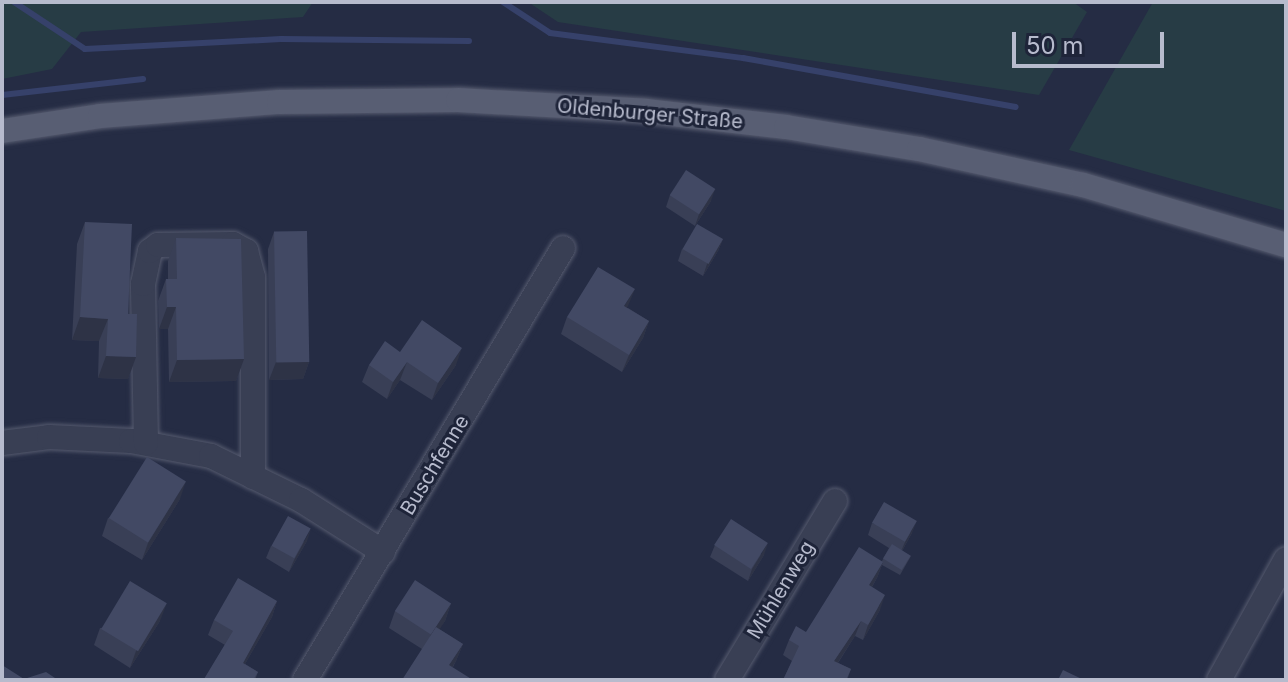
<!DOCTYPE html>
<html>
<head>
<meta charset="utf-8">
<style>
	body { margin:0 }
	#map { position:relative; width:1288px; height:682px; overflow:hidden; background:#252c44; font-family:Inter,sans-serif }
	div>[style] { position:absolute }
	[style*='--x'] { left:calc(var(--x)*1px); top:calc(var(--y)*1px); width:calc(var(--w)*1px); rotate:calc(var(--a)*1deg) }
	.green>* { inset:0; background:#273c45 }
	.stream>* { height:6px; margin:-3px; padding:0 3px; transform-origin:3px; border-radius:3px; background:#36416a }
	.roads { filter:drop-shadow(0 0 2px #555a6e) drop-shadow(0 0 2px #555a6e) }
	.minor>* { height:24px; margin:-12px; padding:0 12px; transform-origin:12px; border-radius:12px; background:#393f54 }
	.major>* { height:24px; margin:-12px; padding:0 12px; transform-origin:12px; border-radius:12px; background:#585e73 }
	.wall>* { inset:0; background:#393f56 }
	.shaded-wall>* { inset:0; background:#2e3346 }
	.building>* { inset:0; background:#424964; transform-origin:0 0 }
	span { translate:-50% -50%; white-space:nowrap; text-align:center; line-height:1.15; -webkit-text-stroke:6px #1e2439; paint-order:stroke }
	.street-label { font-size:20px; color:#b7bbcd }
	.frame { position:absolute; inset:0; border:4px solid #b7bbcd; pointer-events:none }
	.scale { position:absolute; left:1012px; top:32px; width:152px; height:36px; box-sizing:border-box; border:4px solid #b7bbcd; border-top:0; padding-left:10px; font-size:24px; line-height:28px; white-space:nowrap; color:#b7bbcd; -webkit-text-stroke:6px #1e2439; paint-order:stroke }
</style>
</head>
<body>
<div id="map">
	<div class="green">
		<i style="clip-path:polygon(2px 2px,313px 2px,303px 17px,81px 32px,52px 69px,2px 79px)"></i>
		<i style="clip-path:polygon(528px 2px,1073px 2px,1087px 12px,1039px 95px,558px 22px)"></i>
		<i style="clip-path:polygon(1153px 2px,1286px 2px,1286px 211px,1069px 150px)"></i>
	</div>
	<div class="stream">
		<i style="--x:14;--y:2;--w:85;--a:33.5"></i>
		<i style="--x:85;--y:49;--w:196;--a:-2.9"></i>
		<i style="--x:281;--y:39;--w:188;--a:0.6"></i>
		<i style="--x:503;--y:2;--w:56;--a:33.4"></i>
		<i style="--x:550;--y:33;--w:195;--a:7.4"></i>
		<i style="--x:743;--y:58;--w:277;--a:10.2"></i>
		<i style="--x:2;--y:95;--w:142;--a:-6.5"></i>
	</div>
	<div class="roads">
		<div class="minor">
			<i style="--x:2;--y:443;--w:47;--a:-7.3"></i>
			<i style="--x:49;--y:437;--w:82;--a:2.8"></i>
			<i style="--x:131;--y:441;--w:81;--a:10.6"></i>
			<i style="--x:211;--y:456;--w:100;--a:26.1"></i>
			<i style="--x:301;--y:500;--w:97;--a:32.4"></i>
			<i style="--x:146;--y:443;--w:159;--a:-91.1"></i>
			<i style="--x:143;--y:284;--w:34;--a:-78"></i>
			<i style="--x:150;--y:251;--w:10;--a:-37"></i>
			<i style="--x:158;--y:245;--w:75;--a:-0.8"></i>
			<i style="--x:233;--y:244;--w:15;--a:28"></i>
			<i style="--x:246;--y:251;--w:27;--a:75"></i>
			<i style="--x:253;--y:277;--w:200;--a:90"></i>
			<i style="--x:305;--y:680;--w:503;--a:-59.15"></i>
			<i style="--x:727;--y:680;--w:209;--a:-58.9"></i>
			<i style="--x:1219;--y:680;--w:138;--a:-61"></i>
		</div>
		<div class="major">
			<i style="--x:2;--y:131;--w:99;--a:-8.7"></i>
			<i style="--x:100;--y:116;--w:180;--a:-4.5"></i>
			<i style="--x:279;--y:102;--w:179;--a:-0.6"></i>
			<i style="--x:458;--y:100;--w:188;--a:3.3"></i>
			<i style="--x:646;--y:111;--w:141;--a:6.5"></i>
			<i style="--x:786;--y:127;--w:135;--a:9.4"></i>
			<i style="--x:919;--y:149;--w:168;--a:12.4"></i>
			<i style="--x:1083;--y:185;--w:212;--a:16.5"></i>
		</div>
	</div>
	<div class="wall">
		<i style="clip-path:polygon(670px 195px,711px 201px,695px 226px,666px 207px)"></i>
		<i style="clip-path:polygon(85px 222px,128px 314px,136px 357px,128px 379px,98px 378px,99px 341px,72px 340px,77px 244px)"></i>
		<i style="clip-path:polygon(274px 232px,309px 362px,303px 379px,269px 380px,268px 249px)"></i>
		<i style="clip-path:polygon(176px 238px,244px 359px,236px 381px,169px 382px,168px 329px,159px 329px,158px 301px,166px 279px,168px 279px,168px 261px)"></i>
		<i style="clip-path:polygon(723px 239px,718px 251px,703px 276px,678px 261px,682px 249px)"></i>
		<i style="clip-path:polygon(628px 308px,649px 321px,643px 338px,622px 372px,561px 334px,567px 317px)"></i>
		<i style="clip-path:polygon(400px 352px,456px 365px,432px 400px,400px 380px,387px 399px,362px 382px,369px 365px)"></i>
		<i style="clip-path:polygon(180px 499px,142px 560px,102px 536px,108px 518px)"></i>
		<i style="clip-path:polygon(872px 523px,912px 533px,902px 551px,911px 556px,900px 575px,882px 565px,877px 578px,872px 587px,880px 610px,863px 640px,855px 636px,838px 663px,851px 669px,847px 680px,783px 680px,792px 661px,783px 655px,789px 640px,806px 632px,882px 561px,889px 548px,868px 535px)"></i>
		<i style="clip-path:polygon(307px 541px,289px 572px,266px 558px,271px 546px)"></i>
		<i style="clip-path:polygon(715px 545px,764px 555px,748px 581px,710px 557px)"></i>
		<i style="clip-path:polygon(277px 601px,272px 617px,245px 664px,258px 672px,255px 680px,204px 680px,225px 645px,208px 635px,214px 620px)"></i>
		<i style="clip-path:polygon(451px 603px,445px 621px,439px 629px,463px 644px,456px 661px,453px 667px,422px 649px,389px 628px,395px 611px)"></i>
		<i style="clip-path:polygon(160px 621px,130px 668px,94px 645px,100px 628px)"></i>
	</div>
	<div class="shaded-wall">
		<i style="clip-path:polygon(715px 189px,711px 201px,695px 226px,699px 214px)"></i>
		<i style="clip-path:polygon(723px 239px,718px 251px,703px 276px,707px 264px)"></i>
		<i style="clip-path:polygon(635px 289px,628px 306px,618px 323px,624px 306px)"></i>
		<i style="clip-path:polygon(167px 307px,176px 307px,168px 329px,159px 329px)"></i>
		<i style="clip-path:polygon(80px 317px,108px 319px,99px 341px,72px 340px)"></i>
		<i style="clip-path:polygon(649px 321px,643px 338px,622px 372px,629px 355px)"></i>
		<i style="clip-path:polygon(462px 348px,456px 365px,432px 400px,438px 383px)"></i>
		<i style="clip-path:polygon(106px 356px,136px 357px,128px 379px,98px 378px)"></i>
		<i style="clip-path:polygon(244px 359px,236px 381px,169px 382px,177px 360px)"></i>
		<i style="clip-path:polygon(276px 362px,309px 362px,303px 379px,269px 380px)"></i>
		<i style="clip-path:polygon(407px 362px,400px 380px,387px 399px,393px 382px)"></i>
		<i style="clip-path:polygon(186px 481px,180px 499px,142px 560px,148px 543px)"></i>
		<i style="clip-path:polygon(917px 521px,912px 533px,900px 554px,905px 542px)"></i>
		<i style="clip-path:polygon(311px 529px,307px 541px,289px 572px,294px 560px)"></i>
		<i style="clip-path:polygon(768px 543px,764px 555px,748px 581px,752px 569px)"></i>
		<i style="clip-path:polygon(883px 562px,877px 578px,863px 601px,869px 585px)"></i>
		<i style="clip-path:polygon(885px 595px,880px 610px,863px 640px,868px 625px)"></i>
		<i style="clip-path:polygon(277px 601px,272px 617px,237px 678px,243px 663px)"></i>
		<i style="clip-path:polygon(167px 603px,160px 621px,130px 668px,136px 651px)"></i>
		<i style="clip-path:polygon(451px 603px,445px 621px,425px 652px,431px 634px)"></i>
		<i style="clip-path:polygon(861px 621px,855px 636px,829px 676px,834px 661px)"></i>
		<i style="clip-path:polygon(463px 644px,456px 661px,444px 680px,449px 665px)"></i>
	</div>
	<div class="building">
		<i style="left:686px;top:170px;width:35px;height:30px;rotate:33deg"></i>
		<i style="clip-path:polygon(85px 222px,132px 224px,128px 314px,137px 314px,136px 357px,106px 356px,108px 319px,80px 317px)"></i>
		<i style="left:697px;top:224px;width:30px;height:29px;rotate:30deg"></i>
		<i style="left:307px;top:231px;width:131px;height:33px;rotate:89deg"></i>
		<i style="clip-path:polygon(176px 238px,241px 239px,244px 359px,177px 360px,176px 307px,167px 307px,166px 279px,177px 279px)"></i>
		<i style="clip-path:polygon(598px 267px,635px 289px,624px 306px,649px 321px,629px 355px,567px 317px)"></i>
		<i style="clip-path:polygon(422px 320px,462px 348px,438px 383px,407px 362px,393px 382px,369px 365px,385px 341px,400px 352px)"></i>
		<i style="left:147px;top:457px;width:46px;height:72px;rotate:32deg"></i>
		<i style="left:884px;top:502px;width:38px;height:24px;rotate:30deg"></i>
		<i style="left:288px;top:516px;width:26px;height:34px;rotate:29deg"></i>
		<i style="left:731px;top:519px;width:44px;height:31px;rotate:33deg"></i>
		<i style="left:892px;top:544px;width:22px;height:17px;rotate:32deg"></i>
		<i style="clip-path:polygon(859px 547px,883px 562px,869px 585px,885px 595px,868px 625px,861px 621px,834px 661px,851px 669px,846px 680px,783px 680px,799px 646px,789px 640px,796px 626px,806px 632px)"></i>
		<i style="clip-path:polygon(238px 578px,277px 601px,243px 663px,258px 672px,253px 680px,207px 680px,204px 679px,233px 631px,214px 620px)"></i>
		<i style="left:415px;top:580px;width:43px;height:37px;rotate:33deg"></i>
		<i style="left:130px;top:581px;width:43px;height:56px;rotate:31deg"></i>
		<i style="clip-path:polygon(436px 627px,463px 644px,449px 665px,473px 680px,402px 680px)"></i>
		<i style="clip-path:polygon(2px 665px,24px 679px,46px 672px,58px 680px,2px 680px)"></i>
		<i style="clip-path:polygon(1063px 670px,1084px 680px,1058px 680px)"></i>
	</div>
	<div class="street-label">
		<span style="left:650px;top:114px;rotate:5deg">Oldenburger Straße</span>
		<span style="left:435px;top:465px;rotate:-59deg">Buschfenne</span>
		<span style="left:781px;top:590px;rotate:-59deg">Mühlenweg</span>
	</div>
	<div class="frame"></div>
	<div class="scale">50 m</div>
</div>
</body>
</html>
